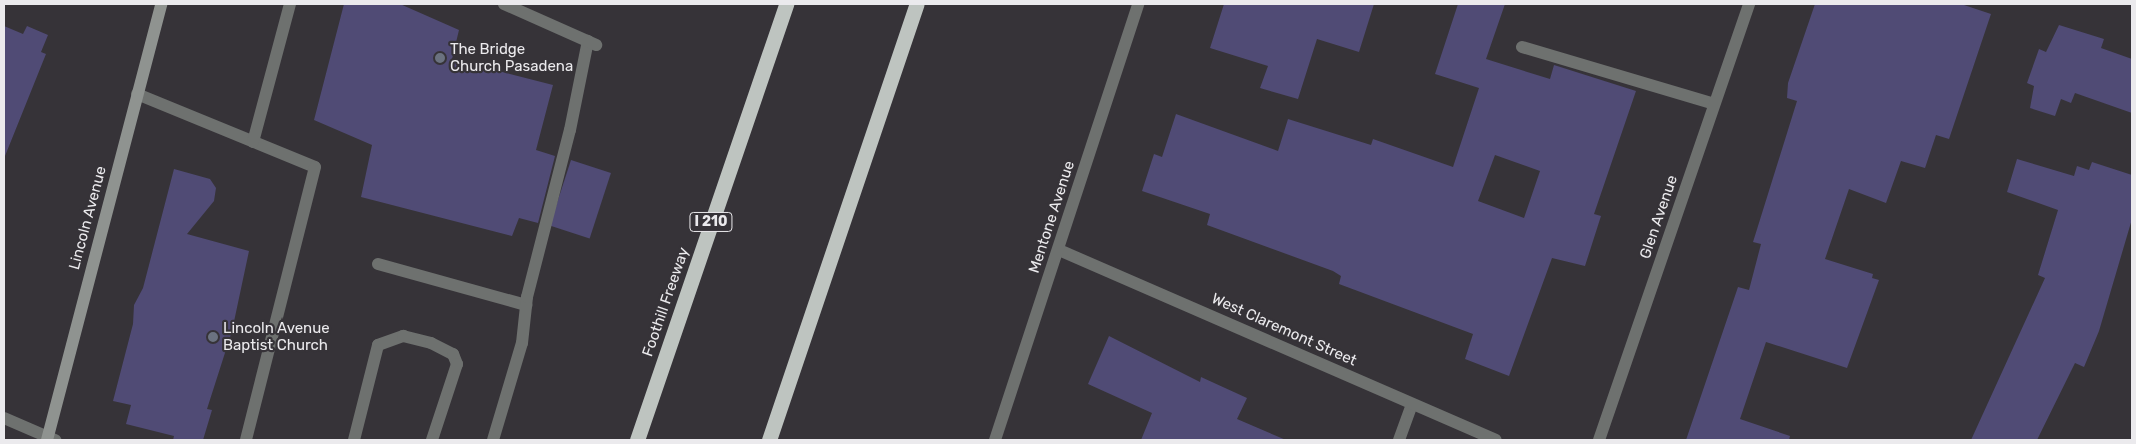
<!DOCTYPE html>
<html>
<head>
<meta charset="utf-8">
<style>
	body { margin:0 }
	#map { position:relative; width:2136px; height:444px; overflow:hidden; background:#363338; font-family:Rubik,sans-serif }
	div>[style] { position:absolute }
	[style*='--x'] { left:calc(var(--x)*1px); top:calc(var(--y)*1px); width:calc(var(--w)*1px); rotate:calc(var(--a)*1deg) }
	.building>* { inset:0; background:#504b75; transform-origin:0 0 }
	.service>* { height:12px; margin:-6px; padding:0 6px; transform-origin:6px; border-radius:6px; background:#6e716f }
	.minor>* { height:12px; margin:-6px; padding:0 6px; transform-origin:6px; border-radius:6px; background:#6e716f }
	.secondary>* { height:12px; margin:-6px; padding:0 6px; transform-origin:6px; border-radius:6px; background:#8f9390 }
	.motorway>* { height:15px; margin:-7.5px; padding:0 7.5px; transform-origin:7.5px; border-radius:7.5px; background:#bec4c0 }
	.dots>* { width:14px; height:14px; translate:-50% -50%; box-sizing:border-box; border:2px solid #363338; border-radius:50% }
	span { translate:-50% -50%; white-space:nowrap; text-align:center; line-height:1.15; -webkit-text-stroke:4.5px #363338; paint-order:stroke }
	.shield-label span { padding:1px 4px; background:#363338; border:1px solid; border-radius:4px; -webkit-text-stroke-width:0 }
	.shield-label { font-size:14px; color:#ebeaed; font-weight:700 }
	.poi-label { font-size:15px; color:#ebeaed }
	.left { translate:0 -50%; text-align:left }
	.street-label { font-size:15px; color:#ebeaed }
	.frame { position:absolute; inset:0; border:5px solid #ebeaed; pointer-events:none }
</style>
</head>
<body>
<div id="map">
	<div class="building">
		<i style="clip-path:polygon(344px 4px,400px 4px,459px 30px,452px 59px,553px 85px,536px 150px,555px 156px,538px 223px,519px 218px,512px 236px,361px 197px,372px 145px,314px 120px)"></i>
		<i style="clip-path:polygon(1224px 4px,1374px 4px,1359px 52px,1317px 39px,1298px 99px,1260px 88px,1268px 66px,1210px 48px)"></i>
		<i style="clip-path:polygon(evenodd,1458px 4px,1505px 4px,1486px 59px,1550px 79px,1554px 65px,1636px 91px,1594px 214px,1601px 216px,1585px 266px,1552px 258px,1509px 376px,1465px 359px,1473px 334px,1339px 284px,1341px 276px,1333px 271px,1207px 225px,1210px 214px,1142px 191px,1154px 154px,1162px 157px,1176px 114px,1278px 151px,1288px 119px,1371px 145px,1373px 139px,1453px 167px,1479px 88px,1435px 74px,1458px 4px,1495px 155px,1540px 171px,1524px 218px,1478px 201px,1495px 155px)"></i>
		<i style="clip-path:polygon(1815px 4px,1961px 4px,1991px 14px,1949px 139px,1936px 135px,1925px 168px,1901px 161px,1886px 203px,1849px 189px,1825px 259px,1873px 274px,1872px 278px,1879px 280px,1847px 368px,1766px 342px,1740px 419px,1790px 436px,1789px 440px,1686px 440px,1738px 287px,1749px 290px,1761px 244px,1753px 242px,1797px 101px,1787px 98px,1788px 83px)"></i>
		<i style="clip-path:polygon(2059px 25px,2104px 39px,2101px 48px,2132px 59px,2132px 113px,2075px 93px,2071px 103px,2061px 99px,2055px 116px,2030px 108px,2034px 86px,2027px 83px,2039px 49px,2046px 52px)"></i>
		<i style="clip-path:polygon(4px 26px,23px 34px,27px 26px,48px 35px,41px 52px,46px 54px,5px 156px)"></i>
		<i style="clip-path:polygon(2017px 159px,2074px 176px,2077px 166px,2089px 170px,2092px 162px,2132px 175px,2132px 219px,2099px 331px,2084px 367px,2075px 363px,2037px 440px,1971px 440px,2045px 278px,2038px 275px,2058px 210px,2007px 192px)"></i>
		<i style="left:571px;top:160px;width:42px;height:69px;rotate:18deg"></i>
		<i style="clip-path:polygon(174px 169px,210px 179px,216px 188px,214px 201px,187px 234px,249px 251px,232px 331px,207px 409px,212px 410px,203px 440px,173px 440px,174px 436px,126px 424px,131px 405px,113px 401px,133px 324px,134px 305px,143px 288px)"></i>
		<i style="clip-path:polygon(1109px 336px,1200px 382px,1201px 377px,1247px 398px,1237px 419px,1286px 440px,1141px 440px,1152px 413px,1088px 384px)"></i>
	</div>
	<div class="service">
		<i style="--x:1522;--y:47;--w:200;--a:16.5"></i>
		<i style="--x:137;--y:94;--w:192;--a:22.3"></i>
		<i style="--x:315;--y:167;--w:282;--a:104.2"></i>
		<i style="--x:253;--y:142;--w:143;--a:-75"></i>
		<i style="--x:378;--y:264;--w:154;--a:15.5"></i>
		<i style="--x:354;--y:440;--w:98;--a:-75.8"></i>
		<i style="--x:378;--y:345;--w:27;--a:-20"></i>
		<i style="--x:403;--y:336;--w:29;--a:14"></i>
		<i style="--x:431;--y:343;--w:25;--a:27"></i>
		<i style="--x:453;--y:354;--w:11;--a:68"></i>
		<i style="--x:457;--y:364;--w:80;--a:108.2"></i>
		<i style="--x:493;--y:440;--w:101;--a:-73.4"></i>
		<i style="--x:522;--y:343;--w:46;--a:-83.8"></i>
		<i style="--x:527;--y:297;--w:172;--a:-75.6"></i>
		<i style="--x:570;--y:130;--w:91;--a:-78.6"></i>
		<i style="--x:1399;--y:440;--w:38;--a:-70"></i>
	</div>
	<div class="minor">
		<i style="--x:504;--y:4;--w:101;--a:24"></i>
		<i style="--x:1059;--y:250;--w:476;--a:23.5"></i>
		<i style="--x:4;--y:418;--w:56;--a:23.3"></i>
		<i style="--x:995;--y:440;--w:459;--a:-71.8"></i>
		<i style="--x:1599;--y:440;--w:461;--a:-71"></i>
	</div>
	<div class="secondary">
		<i style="--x:47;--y:440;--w:451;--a:-75.3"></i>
	</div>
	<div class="motorway">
		<i style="--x:637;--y:440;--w:461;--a:-71.1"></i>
		<i style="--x:769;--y:440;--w:460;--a:-71.3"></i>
	</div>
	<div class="dots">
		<i style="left:440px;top:58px;background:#6b7280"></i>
		<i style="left:213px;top:337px;background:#6b7280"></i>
	</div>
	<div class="shield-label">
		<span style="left:711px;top:222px">I 210</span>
	</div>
	<div class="poi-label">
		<span class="left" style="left:450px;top:58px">The Bridge<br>Church Pasadena</span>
		<span class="left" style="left:223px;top:337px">Lincoln Avenue<br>Baptist Church</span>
	</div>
	<div class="street-label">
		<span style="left:1052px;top:217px;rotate:-72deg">Mentone Avenue</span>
		<span style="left:1659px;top:217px;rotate:-71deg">Glen Avenue</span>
		<span style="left:88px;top:218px;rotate:-75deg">Lincoln Avenue</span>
		<span style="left:666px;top:302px;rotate:-71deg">Foothill Freeway</span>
		<span style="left:1284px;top:330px;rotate:24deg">West Claremont Street</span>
	</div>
	<div class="frame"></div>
</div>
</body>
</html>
